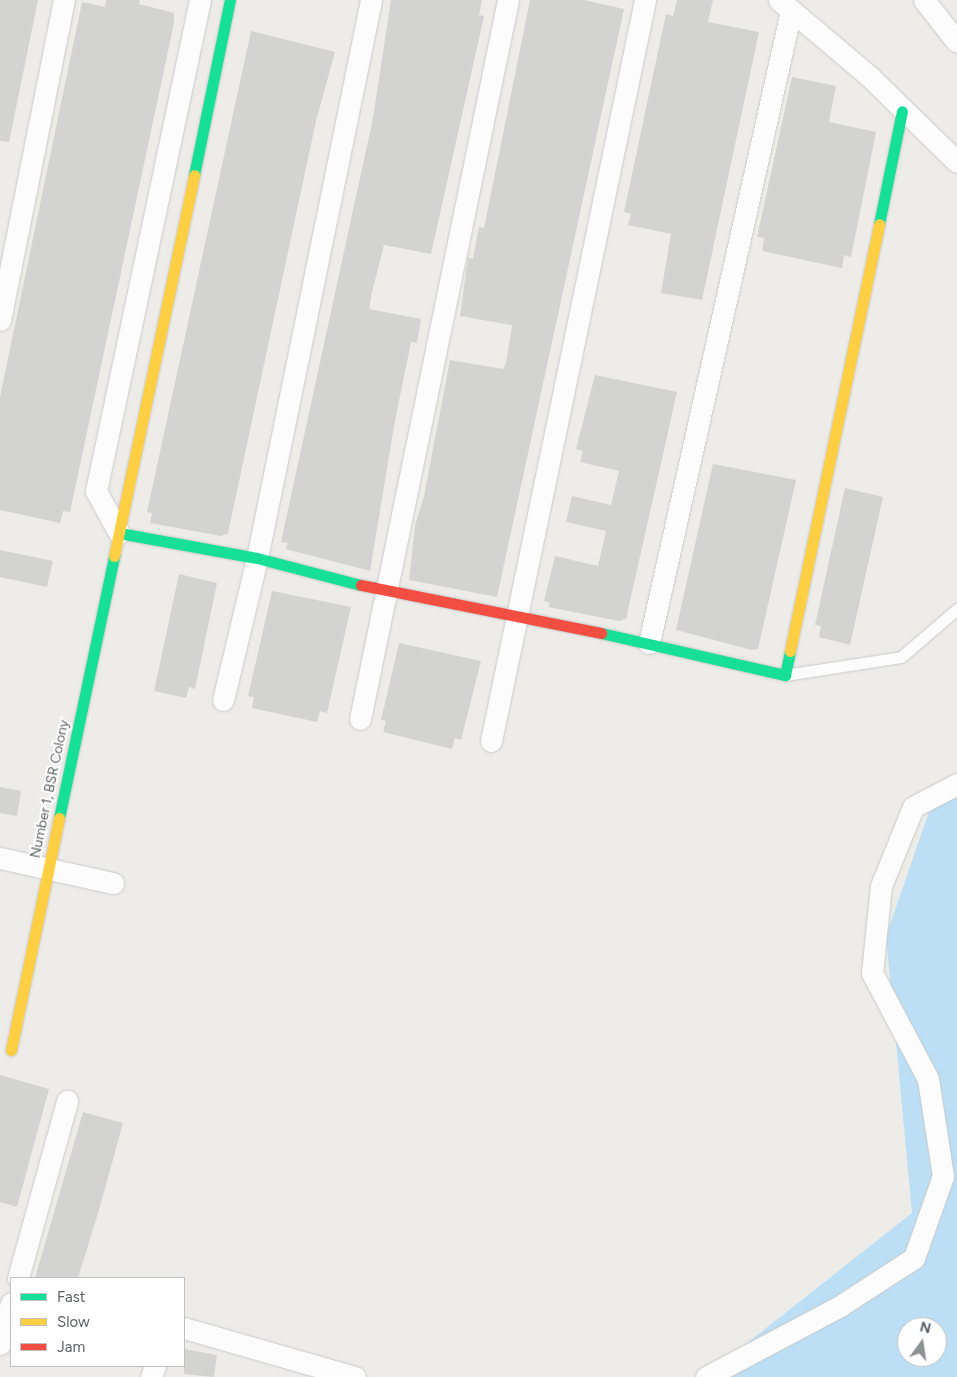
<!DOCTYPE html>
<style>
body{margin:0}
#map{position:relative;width:957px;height:1377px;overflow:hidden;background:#edece8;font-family:Figtree,sans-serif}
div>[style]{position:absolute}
.water>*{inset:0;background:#bddff5}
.building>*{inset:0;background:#d3d3d1}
.roads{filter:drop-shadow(0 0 1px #c9caca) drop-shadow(0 0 1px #c9caca)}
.lane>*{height:11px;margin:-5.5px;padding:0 5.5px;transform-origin:5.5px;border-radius:5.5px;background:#fcfcfc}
.street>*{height:21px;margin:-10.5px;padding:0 10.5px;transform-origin:10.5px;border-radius:10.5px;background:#fcfcfc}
.fast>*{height:11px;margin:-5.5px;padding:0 5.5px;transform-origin:5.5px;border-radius:5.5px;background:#16e098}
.slow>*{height:11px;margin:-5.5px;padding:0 5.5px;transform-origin:5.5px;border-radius:5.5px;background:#ffcf43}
.jam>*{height:11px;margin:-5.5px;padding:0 5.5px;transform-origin:5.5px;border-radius:5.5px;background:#f24e42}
span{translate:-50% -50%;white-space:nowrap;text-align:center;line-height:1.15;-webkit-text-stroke:4px #fff;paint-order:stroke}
.street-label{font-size:14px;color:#5d6165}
.legend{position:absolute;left:10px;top:1277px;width:175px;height:90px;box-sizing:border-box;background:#fff;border:1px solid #bec0c1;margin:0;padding:6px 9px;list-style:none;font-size:15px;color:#5d6165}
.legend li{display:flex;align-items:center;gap:10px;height:25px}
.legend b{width:25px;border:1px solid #bec0c1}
.north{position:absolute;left:897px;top:1317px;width:50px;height:50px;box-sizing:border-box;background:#fff;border:1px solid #bec0c1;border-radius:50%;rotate:14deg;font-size:14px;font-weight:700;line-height:20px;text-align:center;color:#5d6165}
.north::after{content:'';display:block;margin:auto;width:18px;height:22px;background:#8f9293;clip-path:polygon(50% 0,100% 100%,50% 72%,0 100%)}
</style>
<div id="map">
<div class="water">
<div style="clip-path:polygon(evenodd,957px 797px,957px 1377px,704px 1377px,912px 1213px,886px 936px,931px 806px,957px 797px,907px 1327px,937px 1327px,937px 1357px,907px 1357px,907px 1327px)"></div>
</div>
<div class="building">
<div style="clip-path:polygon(0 0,38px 0,9px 142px,0 141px)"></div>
<div style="clip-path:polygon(106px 0,140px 0,139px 4px,174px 13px,174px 23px,70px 512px,63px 511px,60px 523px,0 510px,0 397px,82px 2px,105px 7px)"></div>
<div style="clip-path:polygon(391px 0,482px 0,479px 15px,484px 16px,431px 254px,384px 245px,372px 292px,369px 309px,421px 319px,417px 343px,411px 342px,394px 426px,370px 571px,286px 549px,288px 543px,281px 542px,373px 118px)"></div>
<div style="clip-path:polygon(530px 0,584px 0,624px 9px,497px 597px,409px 580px,415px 525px,424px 496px,450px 360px,503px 369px,506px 363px,512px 325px,460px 316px,468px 258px,473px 259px,479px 227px,484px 228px)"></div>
<div style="clip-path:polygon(677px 0,713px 0,708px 22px,759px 32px,702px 300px,661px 293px,671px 234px,628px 225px,631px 214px,624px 212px,666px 14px,673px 16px)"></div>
<div style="clip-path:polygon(251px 31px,335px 52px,316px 121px,228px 533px,221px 536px,150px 523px,152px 513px,147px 512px)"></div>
<div style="clip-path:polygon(792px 77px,836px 86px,829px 122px,876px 132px,851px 257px,844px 255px,842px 268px,762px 251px,764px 238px,757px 237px)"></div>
<div style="clip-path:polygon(595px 375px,677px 392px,626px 619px,619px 621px,548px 607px,550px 603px,544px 601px,555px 556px,598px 566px,606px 531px,566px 522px,572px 496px,611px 505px,619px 471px,580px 462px,583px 451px,576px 449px)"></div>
<div style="clip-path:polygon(713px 464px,796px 480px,758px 649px,752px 650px,676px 630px)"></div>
<div style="clip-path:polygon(845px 488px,883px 497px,850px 645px,819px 637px,821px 626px,815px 625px)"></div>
<div style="clip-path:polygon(0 550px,53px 561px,47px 587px,0 577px)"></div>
<div style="clip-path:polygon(179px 574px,217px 583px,195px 689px,189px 687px,186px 698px,154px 691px)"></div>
<div style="clip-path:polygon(272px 591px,351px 607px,327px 713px,320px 711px,317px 722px,252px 708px,254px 697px,248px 696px)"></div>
<div style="clip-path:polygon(399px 643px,481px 661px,461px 740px,455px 738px,452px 749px,383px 732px,386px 721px,381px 720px)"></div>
<div style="clip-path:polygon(0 787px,21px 791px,17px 816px,0 813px)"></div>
<div style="clip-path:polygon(0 1075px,49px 1089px,17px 1207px,0 1202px)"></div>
<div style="clip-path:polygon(83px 1112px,123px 1123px,99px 1210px,78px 1278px,35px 1278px)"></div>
<div style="clip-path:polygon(184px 1349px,217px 1355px,214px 1377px,184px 1374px)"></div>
</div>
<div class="roads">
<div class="lane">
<div style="left:785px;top:675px;width:117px;rotate:-8.8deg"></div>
<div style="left:901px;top:657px;width:74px;rotate:-40.6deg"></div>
</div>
<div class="street">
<div style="left:779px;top:0;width:119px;rotate:40.2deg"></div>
<div style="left:870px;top:77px;width:122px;rotate:44.3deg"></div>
<div style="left:924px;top:0;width:53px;rotate:51.8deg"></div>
<div style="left:0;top:320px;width:326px;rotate:-78.7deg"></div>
<div style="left:119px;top:533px;width:48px;rotate:-118.7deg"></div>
<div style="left:96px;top:491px;width:502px;rotate:-78.04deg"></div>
<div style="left:649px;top:643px;width:648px;rotate:-77.34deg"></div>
<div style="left:223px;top:700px;width:146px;rotate:-76.5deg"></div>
<div style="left:257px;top:558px;width:570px;rotate:-78.45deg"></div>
<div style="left:360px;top:719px;width:734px;rotate:-78.37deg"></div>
<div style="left:491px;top:741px;width:757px;rotate:-78.26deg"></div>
<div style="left:0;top:858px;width:116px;rotate:12.5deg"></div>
<div style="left:18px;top:1278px;width:184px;rotate:-74.5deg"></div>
<div style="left:184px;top:1328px;width:178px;rotate:16deg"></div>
<div style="left:0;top:1344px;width:42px;rotate:-75deg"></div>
<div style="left:151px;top:1377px;width:12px;rotate:-70deg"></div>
<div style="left:706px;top:1377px;width:152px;rotate:-27.9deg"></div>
<div style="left:840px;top:1306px;width:88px;rotate:-33deg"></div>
<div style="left:914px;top:1258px;width:87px;rotate:-70.5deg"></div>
<div style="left:943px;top:1176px;width:98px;rotate:-98.8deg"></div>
<div style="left:928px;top:1079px;width:120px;rotate:-117.8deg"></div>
<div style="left:872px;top:973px;width:87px;rotate:-84.1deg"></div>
<div style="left:881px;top:886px;width:85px;rotate:-67.9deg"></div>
<div style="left:913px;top:807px;width:50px;rotate:-27.6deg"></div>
</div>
<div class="fast">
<div style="left:194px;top:175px;width:179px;rotate:-78.4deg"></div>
<div style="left:879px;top:224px;width:115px;rotate:-78.5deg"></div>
<div style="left:119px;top:533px;width:140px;rotate:10.3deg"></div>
<div style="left:257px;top:558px;width:107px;rotate:14.6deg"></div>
<div style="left:601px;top:633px;width:189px;rotate:12.9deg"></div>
<div style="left:785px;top:675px;width:25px;rotate:-78deg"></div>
<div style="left:59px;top:818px;width:268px;rotate:-78.1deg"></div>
</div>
<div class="slow">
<div style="left:114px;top:556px;width:389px;rotate:-78.1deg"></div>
<div style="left:790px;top:651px;width:436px;rotate:-78.2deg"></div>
<div style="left:11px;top:1050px;width:237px;rotate:-78.3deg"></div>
</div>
<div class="jam">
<div style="left:361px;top:585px;width:245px;rotate:11.3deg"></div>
</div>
</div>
<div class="street-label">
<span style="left:50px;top:789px;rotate:-78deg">Number 1, BSR Colony</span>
</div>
<ul class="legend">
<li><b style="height:6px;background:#16e098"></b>Fast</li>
<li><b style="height:6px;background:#ffcf43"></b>Slow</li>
<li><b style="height:6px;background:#f24e42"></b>Jam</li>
</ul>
<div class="north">N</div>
</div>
